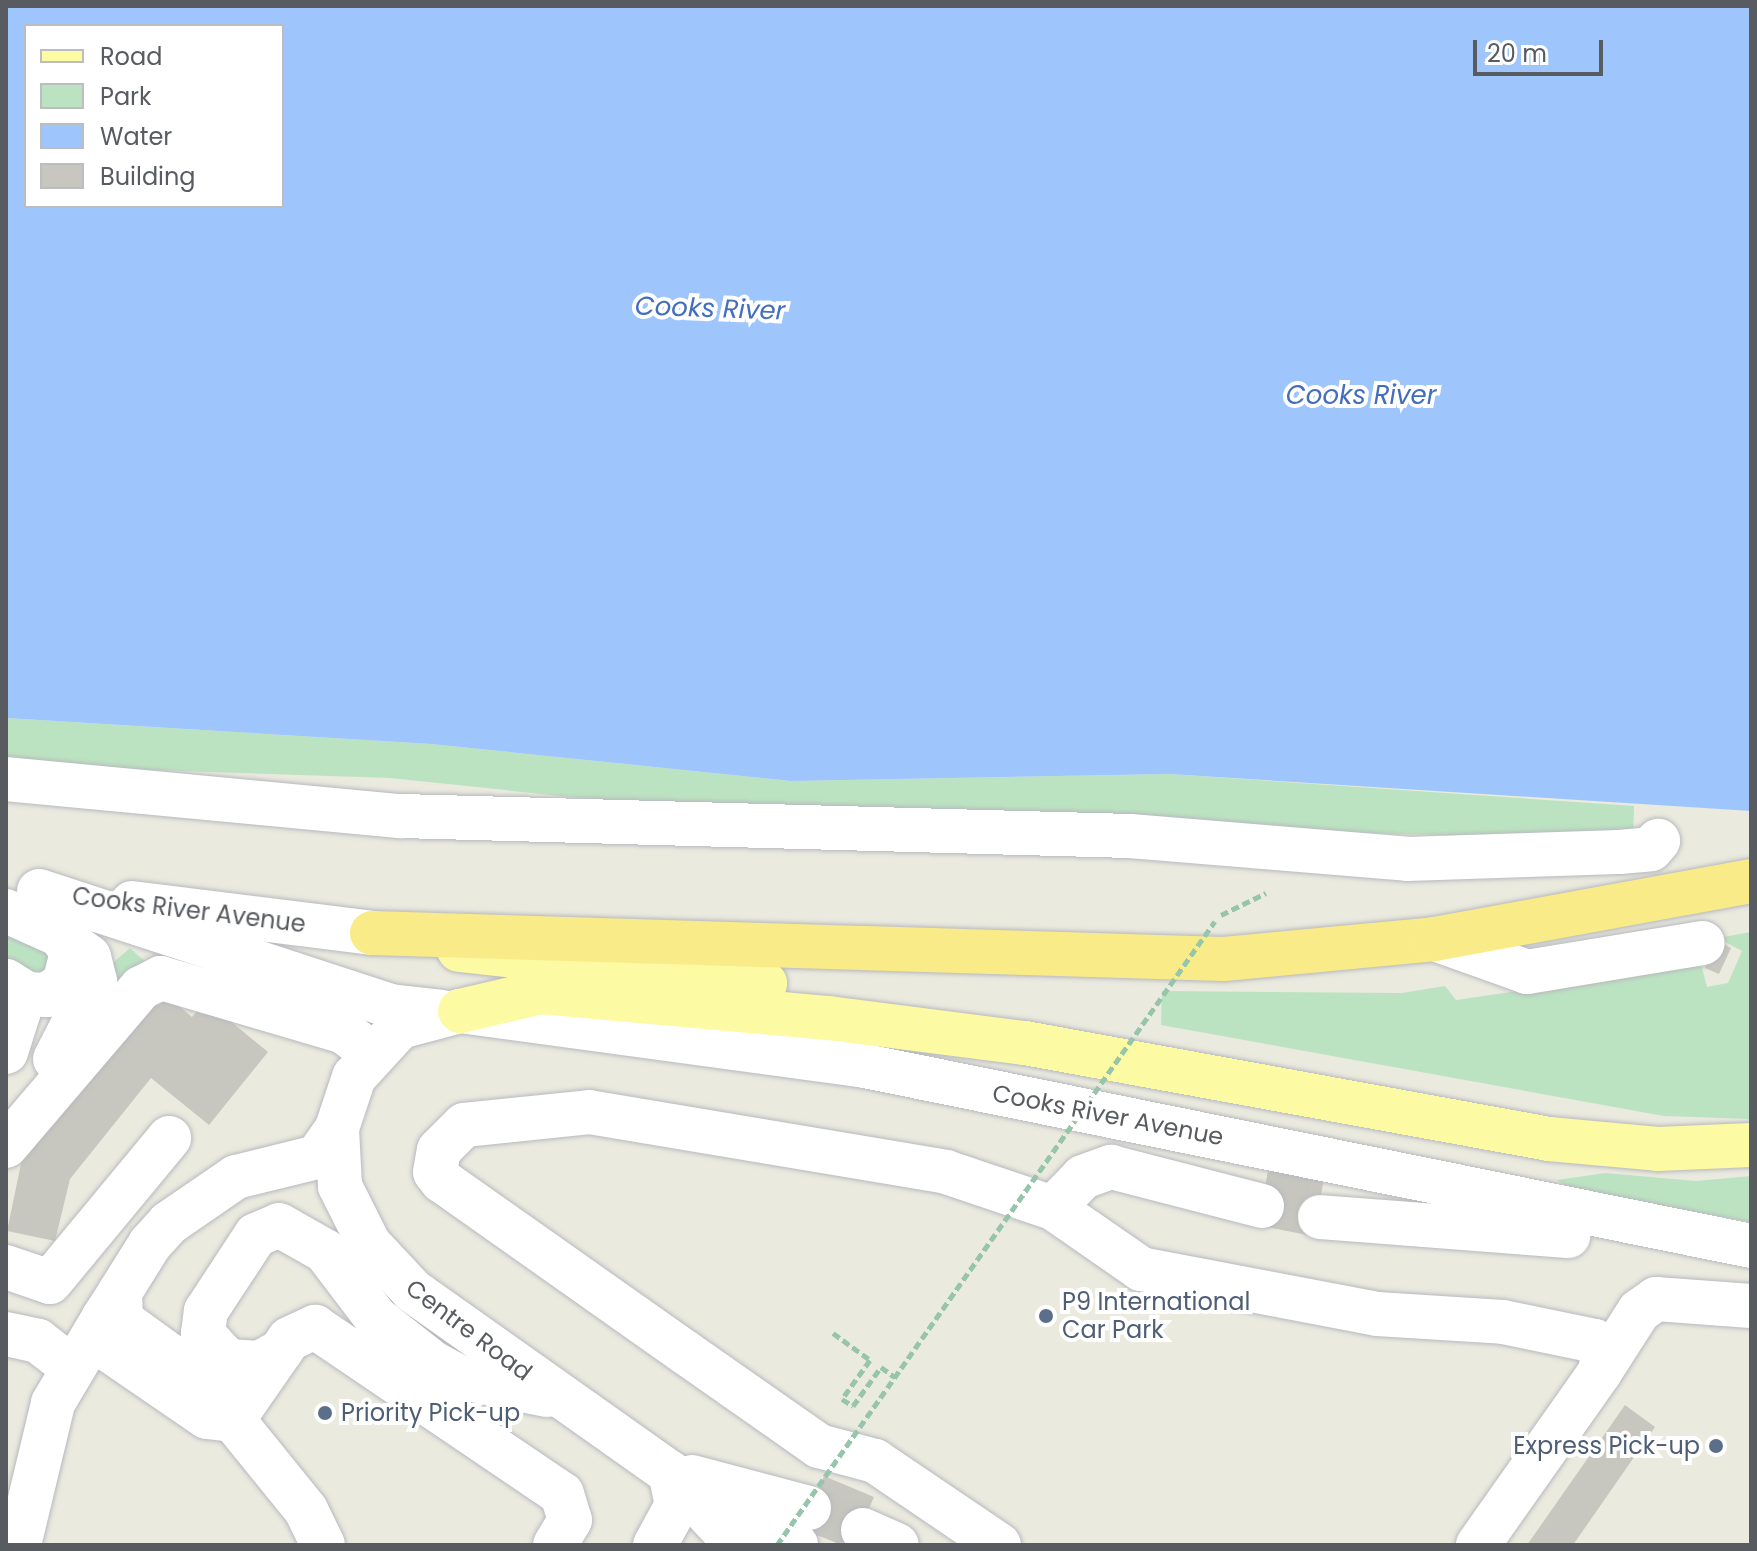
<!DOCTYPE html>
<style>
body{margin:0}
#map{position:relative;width:1757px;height:1551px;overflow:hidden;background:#ebeadf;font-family:Poppins,sans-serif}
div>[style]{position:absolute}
.green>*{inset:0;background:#bce3c1}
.water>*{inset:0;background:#9ec6fc}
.building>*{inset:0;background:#c8c7bf}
.minor-tunnel>*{height:44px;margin-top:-22px;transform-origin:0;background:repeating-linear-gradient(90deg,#c6c6bf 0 44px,transparent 0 66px)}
.path>*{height:5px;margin-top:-2.5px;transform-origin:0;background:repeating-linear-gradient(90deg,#96c5ab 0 8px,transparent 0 12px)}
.roads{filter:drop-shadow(0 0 2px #b7b9be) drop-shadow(0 0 2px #b7b9be)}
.minor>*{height:44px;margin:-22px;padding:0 22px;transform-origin:22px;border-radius:22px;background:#fff}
.major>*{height:44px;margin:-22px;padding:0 22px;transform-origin:22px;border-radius:22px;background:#fcfaa3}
.highway>*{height:44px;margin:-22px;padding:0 22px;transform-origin:22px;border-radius:22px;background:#f9ec88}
.path-bridge>*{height:5px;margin-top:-2.5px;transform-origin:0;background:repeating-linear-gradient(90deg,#96c5ab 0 8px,transparent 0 12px)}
.dots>*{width:22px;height:22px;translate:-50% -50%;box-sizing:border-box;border:4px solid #fff;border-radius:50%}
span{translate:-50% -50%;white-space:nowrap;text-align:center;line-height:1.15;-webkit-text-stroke:8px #fff;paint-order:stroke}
.street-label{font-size:24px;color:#585b60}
.service-label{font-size:24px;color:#4e5e75}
.left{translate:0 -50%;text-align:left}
.right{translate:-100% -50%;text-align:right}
.water-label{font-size:26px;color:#436dbe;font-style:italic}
.frame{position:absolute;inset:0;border:8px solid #585b60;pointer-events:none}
.legend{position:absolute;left:24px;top:24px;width:260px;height:184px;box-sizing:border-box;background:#fff;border:2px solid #bcbdbf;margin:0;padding:10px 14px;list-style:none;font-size:24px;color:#585b60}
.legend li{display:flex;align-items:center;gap:16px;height:40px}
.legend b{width:40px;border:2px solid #bcbdbf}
.scale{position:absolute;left:1473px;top:40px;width:130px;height:36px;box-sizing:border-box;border:4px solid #585b60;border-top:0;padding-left:10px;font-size:24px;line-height:28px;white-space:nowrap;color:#585b60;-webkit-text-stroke:6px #fff;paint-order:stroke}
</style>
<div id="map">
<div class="green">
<div style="clip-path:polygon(6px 718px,431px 744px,791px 781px,1169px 774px,1634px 806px,1633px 840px,761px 817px,390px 778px,6px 765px)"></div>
<div style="clip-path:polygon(6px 925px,54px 954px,48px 982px,6px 963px)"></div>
<div style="clip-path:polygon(1751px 932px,1751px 1119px,1664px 1116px,1161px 1025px,1162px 991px,1402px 993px,1445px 986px,1456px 1000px,1701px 964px,1707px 987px,1728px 983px,1742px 951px,1718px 938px)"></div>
<div style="clip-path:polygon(130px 948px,151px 967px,97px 1011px,108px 967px)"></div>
<div style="clip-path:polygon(1605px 1173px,1696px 1181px,1751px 1176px,1751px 1222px,1571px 1189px,1557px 1180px)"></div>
</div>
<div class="water">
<div style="clip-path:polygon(evenodd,6px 6px,1751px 6px,1751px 811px,1169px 774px,791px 781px,431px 744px,6px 718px,6px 6px,26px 26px,282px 26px,282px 206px,26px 206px,26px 26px)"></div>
</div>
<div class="building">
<div style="clip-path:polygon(1717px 941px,1731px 948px,1719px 974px,1705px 968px)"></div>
<div style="clip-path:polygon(158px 989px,192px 1017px,206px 1001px,268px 1052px,209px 1125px,151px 1078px,70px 1179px,55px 1241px,7px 1231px,23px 1154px)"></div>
<div style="clip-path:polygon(1272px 1168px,1324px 1179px,1313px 1236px,1261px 1226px)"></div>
<div style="clip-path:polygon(1625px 1405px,1655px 1427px,1573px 1545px,1527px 1545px)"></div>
<div style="clip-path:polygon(824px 1476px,874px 1497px,853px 1545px,800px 1531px)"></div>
</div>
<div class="minor-tunnel">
<div style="left:1265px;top:1186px;width:59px;rotate:10.7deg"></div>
<div style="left:809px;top:1508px;width:58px;rotate:22.2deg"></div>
</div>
<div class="path">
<div style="left:1221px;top:915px;width:50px;rotate:-26.1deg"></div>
<div style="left:833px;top:1333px;width:46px;rotate:36.1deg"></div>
<div style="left:870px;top:1360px;width:48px;rotate:125.7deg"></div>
<div style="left:842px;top:1399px;width:13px;rotate:32deg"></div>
<div style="left:853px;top:1406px;width:48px;rotate:-54.3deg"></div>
<div style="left:881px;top:1367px;width:17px;rotate:36deg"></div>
</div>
<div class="roads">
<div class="minor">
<div style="left:6px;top:779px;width:397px;rotate:5.4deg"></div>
<div style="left:401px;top:816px;width:729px;rotate:1.57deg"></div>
<div style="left:1130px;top:836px;width:278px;rotate:4.7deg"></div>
<div style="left:1407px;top:859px;width:212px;rotate:-1.9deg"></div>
<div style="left:1619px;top:852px;width:32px;rotate:-5deg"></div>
<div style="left:1651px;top:849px;width:11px;rotate:-49deg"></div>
<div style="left:39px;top:891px;width:369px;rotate:18.1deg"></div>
<div style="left:390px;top:1006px;width:52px;rotate:6.6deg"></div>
<div style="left:132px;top:903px;width:242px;rotate:7.1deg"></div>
<div style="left:6px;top:911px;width:59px;rotate:24deg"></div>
<div style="left:60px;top:935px;width:21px;rotate:55deg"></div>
<div style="left:72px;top:952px;width:32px;rotate:104deg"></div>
<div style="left:64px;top:983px;width:21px;rotate:145deg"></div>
<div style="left:47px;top:995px;width:20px;rotate:-177deg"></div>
<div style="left:27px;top:994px;width:25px;rotate:-148deg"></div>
<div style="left:1435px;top:939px;width:98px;rotate:19.7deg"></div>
<div style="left:1527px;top:972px;width:178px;rotate:-9.4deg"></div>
<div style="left:6px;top:1052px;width:43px;rotate:-72.4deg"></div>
<div style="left:19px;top:1011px;width:30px;rotate:-111deg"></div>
<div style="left:55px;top:1059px;width:88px;rotate:-62.9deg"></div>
<div style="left:95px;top:981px;width:25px;rotate:-104deg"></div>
<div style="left:89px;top:957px;width:36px;rotate:-143deg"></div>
<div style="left:6px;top:1146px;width:208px;rotate:-49.5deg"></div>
<div style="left:141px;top:988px;width:22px;rotate:-27deg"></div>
<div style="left:161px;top:978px;width:191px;rotate:16.4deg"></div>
<div style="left:344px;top:1032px;width:34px;rotate:37deg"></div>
<div style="left:1053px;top:1208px;width:43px;rotate:-45.9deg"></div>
<div style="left:1083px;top:1177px;width:30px;rotate:-20deg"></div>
<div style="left:1111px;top:1167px;width:156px;rotate:14.5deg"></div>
<div style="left:1320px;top:1217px;width:249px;rotate:4.4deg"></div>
<div style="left:6px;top:1267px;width:46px;rotate:18.8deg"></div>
<div style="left:50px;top:1282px;width:187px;rotate:-50.4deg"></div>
<div style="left:120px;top:1292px;width:28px;rotate:88deg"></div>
<div style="left:121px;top:1320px;width:126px;rotate:36deg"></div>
<div style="left:223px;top:1394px;width:28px;rotate:69deg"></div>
<div style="left:233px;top:1420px;width:26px;rotate:-173deg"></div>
<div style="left:207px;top:1417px;width:119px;rotate:-145.6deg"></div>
<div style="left:109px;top:1350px;width:27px;rotate:-107deg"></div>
<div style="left:101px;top:1324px;width:8px;rotate:-67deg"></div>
<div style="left:104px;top:1317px;width:30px;rotate:-57deg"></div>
<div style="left:120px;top:1292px;width:57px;rotate:-58deg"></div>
<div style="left:150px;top:1244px;width:28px;rotate:-48deg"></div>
<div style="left:169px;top:1223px;width:81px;rotate:-34.5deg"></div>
<div style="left:236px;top:1177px;width:83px;rotate:-13.9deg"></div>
<div style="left:317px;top:1157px;width:35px;rotate:-55deg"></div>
<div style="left:6px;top:1334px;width:33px;rotate:12deg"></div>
<div style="left:38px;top:1341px;width:44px;rotate:37.6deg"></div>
<div style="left:281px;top:1351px;width:25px;rotate:151deg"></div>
<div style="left:259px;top:1363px;width:31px;rotate:-176deg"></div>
<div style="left:228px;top:1361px;width:37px;rotate:-133deg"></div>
<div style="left:203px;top:1334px;width:23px;rotate:-83deg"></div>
<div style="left:206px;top:1311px;width:91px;rotate:-56.7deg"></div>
<div style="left:256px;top:1235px;width:25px;rotate:-23deg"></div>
<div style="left:279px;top:1225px;width:53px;rotate:29.5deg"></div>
<div style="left:325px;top:1251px;width:84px;rotate:52.7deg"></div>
<div style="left:376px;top:1318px;width:73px;rotate:38.3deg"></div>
<div style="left:433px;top:1363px;width:30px;rotate:28deg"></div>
<div style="left:459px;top:1377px;width:90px;rotate:11.6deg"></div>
<div style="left:1600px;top:1372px;width:72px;rotate:-57.4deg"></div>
<div style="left:1639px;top:1311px;width:21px;rotate:-35deg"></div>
<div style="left:1656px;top:1299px;width:95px;rotate:4.2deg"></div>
<div style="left:692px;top:1477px;width:121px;rotate:14.8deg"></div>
<div style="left:712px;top:1501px;width:95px;rotate:27.6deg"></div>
<div style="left:863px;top:1530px;width:37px;rotate:24deg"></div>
<div style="left:19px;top:1545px;width:146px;rotate:-76.5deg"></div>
<div style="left:53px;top:1403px;width:100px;rotate:-59.3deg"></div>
<div style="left:323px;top:1545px;width:39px;rotate:-116deg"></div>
<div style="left:306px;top:1510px;width:116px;rotate:-129deg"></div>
<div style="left:233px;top:1420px;width:98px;rotate:-55.3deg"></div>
<div style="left:289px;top:1339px;width:29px;rotate:-25deg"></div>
<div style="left:315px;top:1327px;width:298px;rotate:34.1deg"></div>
<div style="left:562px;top:1494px;width:27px;rotate:73deg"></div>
<div style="left:570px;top:1520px;width:29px;rotate:121deg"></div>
<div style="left:655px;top:1545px;width:46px;rotate:-61.2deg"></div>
<div style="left:677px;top:1505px;width:33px;rotate:-102deg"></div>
<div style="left:737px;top:1545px;width:98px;rotate:-132.9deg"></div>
<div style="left:670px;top:1473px;width:315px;rotate:-144.7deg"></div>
<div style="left:413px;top:1291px;width:64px;rotate:-133.1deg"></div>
<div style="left:369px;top:1244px;width:65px;rotate:-116.6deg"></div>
<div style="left:340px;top:1186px;width:58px;rotate:-93deg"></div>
<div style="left:337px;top:1128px;width:54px;rotate:-71.6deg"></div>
<div style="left:354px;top:1077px;width:68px;rotate:-47.4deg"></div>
<div style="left:400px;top:1027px;width:62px;rotate:-14.9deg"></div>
<div style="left:460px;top:1011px;width:404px;rotate:7.7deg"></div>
<div style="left:860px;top:1065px;width:909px;rotate:11.48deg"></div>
<div style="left:999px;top:1545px;width:150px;rotate:-145.9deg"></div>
<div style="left:875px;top:1461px;width:58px;rotate:-165deg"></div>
<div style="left:819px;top:1446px;width:162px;rotate:-145deg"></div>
<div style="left:686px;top:1353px;width:299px;rotate:-144.8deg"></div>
<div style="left:442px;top:1181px;width:11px;rotate:-128deg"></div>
<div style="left:435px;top:1172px;width:22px;rotate:-80deg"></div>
<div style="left:439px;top:1150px;width:35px;rotate:-45deg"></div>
<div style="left:464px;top:1125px;width:126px;rotate:-5.9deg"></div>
<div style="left:589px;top:1112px;width:362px;rotate:9.5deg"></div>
<div style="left:946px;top:1172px;width:113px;rotate:18.6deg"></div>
<div style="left:1053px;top:1208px;width:107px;rotate:34.7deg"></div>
<div style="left:1141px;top:1269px;width:240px;rotate:10.8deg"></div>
<div style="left:1377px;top:1314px;width:126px;rotate:3.6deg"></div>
<div style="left:1503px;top:1322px;width:94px;rotate:11.7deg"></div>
<div style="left:1595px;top:1341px;width:14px;rotate:56deg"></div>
<div style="left:1603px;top:1353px;width:19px;rotate:99deg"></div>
<div style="left:1600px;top:1372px;width:212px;rotate:125.2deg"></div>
</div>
<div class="major">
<div style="left:459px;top:950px;width:308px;rotate:6.2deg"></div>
<div style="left:460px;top:1011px;width:83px;rotate:-13.2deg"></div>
<div style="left:541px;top:992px;width:289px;rotate:5.2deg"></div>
<div style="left:829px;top:1018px;width:198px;rotate:7.3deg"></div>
<div style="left:1025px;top:1043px;width:533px;rotate:10.38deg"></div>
<div style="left:1549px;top:1139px;width:109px;rotate:5.2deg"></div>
<div style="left:1658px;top:1149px;width:93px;rotate:-2.5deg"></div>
</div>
<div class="highway">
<div style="left:372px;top:933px;width:852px;rotate:1.75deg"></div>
<div style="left:1224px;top:959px;width:212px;rotate:-5.4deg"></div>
<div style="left:1435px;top:939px;width:321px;rotate:-10.4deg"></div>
</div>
</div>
<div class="path-bridge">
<div style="left:777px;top:1545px;width:762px;rotate:-54.93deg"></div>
</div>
<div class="dots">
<div style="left:1046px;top:1316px;background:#5c6f8a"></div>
<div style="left:325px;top:1413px;background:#5c6f8a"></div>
<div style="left:1716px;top:1446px;background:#5c6f8a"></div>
</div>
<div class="street-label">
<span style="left:189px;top:910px;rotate:7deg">Cooks River Avenue</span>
<span style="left:1108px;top:1115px;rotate:11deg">Cooks River Avenue</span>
<span style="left:469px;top:1330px;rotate:37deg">Centre Road</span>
</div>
<div class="service-label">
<span class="left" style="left:1062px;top:1316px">P9 International<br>Car Park</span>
<span class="left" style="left:341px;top:1413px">Priority Pick-up</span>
<span class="right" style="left:1700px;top:1446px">Express Pick-up</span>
</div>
<div class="water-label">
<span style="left:710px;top:309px;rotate:2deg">Cooks River</span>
<span style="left:1361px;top:396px">Cooks River</span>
</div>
<div class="frame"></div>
<ul class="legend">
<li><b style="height:10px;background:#fcfaa3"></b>Road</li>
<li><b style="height:22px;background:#bce3c1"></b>Park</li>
<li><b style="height:22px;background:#9ec6fc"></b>Water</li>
<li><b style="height:22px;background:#c8c7bf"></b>Building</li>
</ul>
<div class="scale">20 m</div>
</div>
